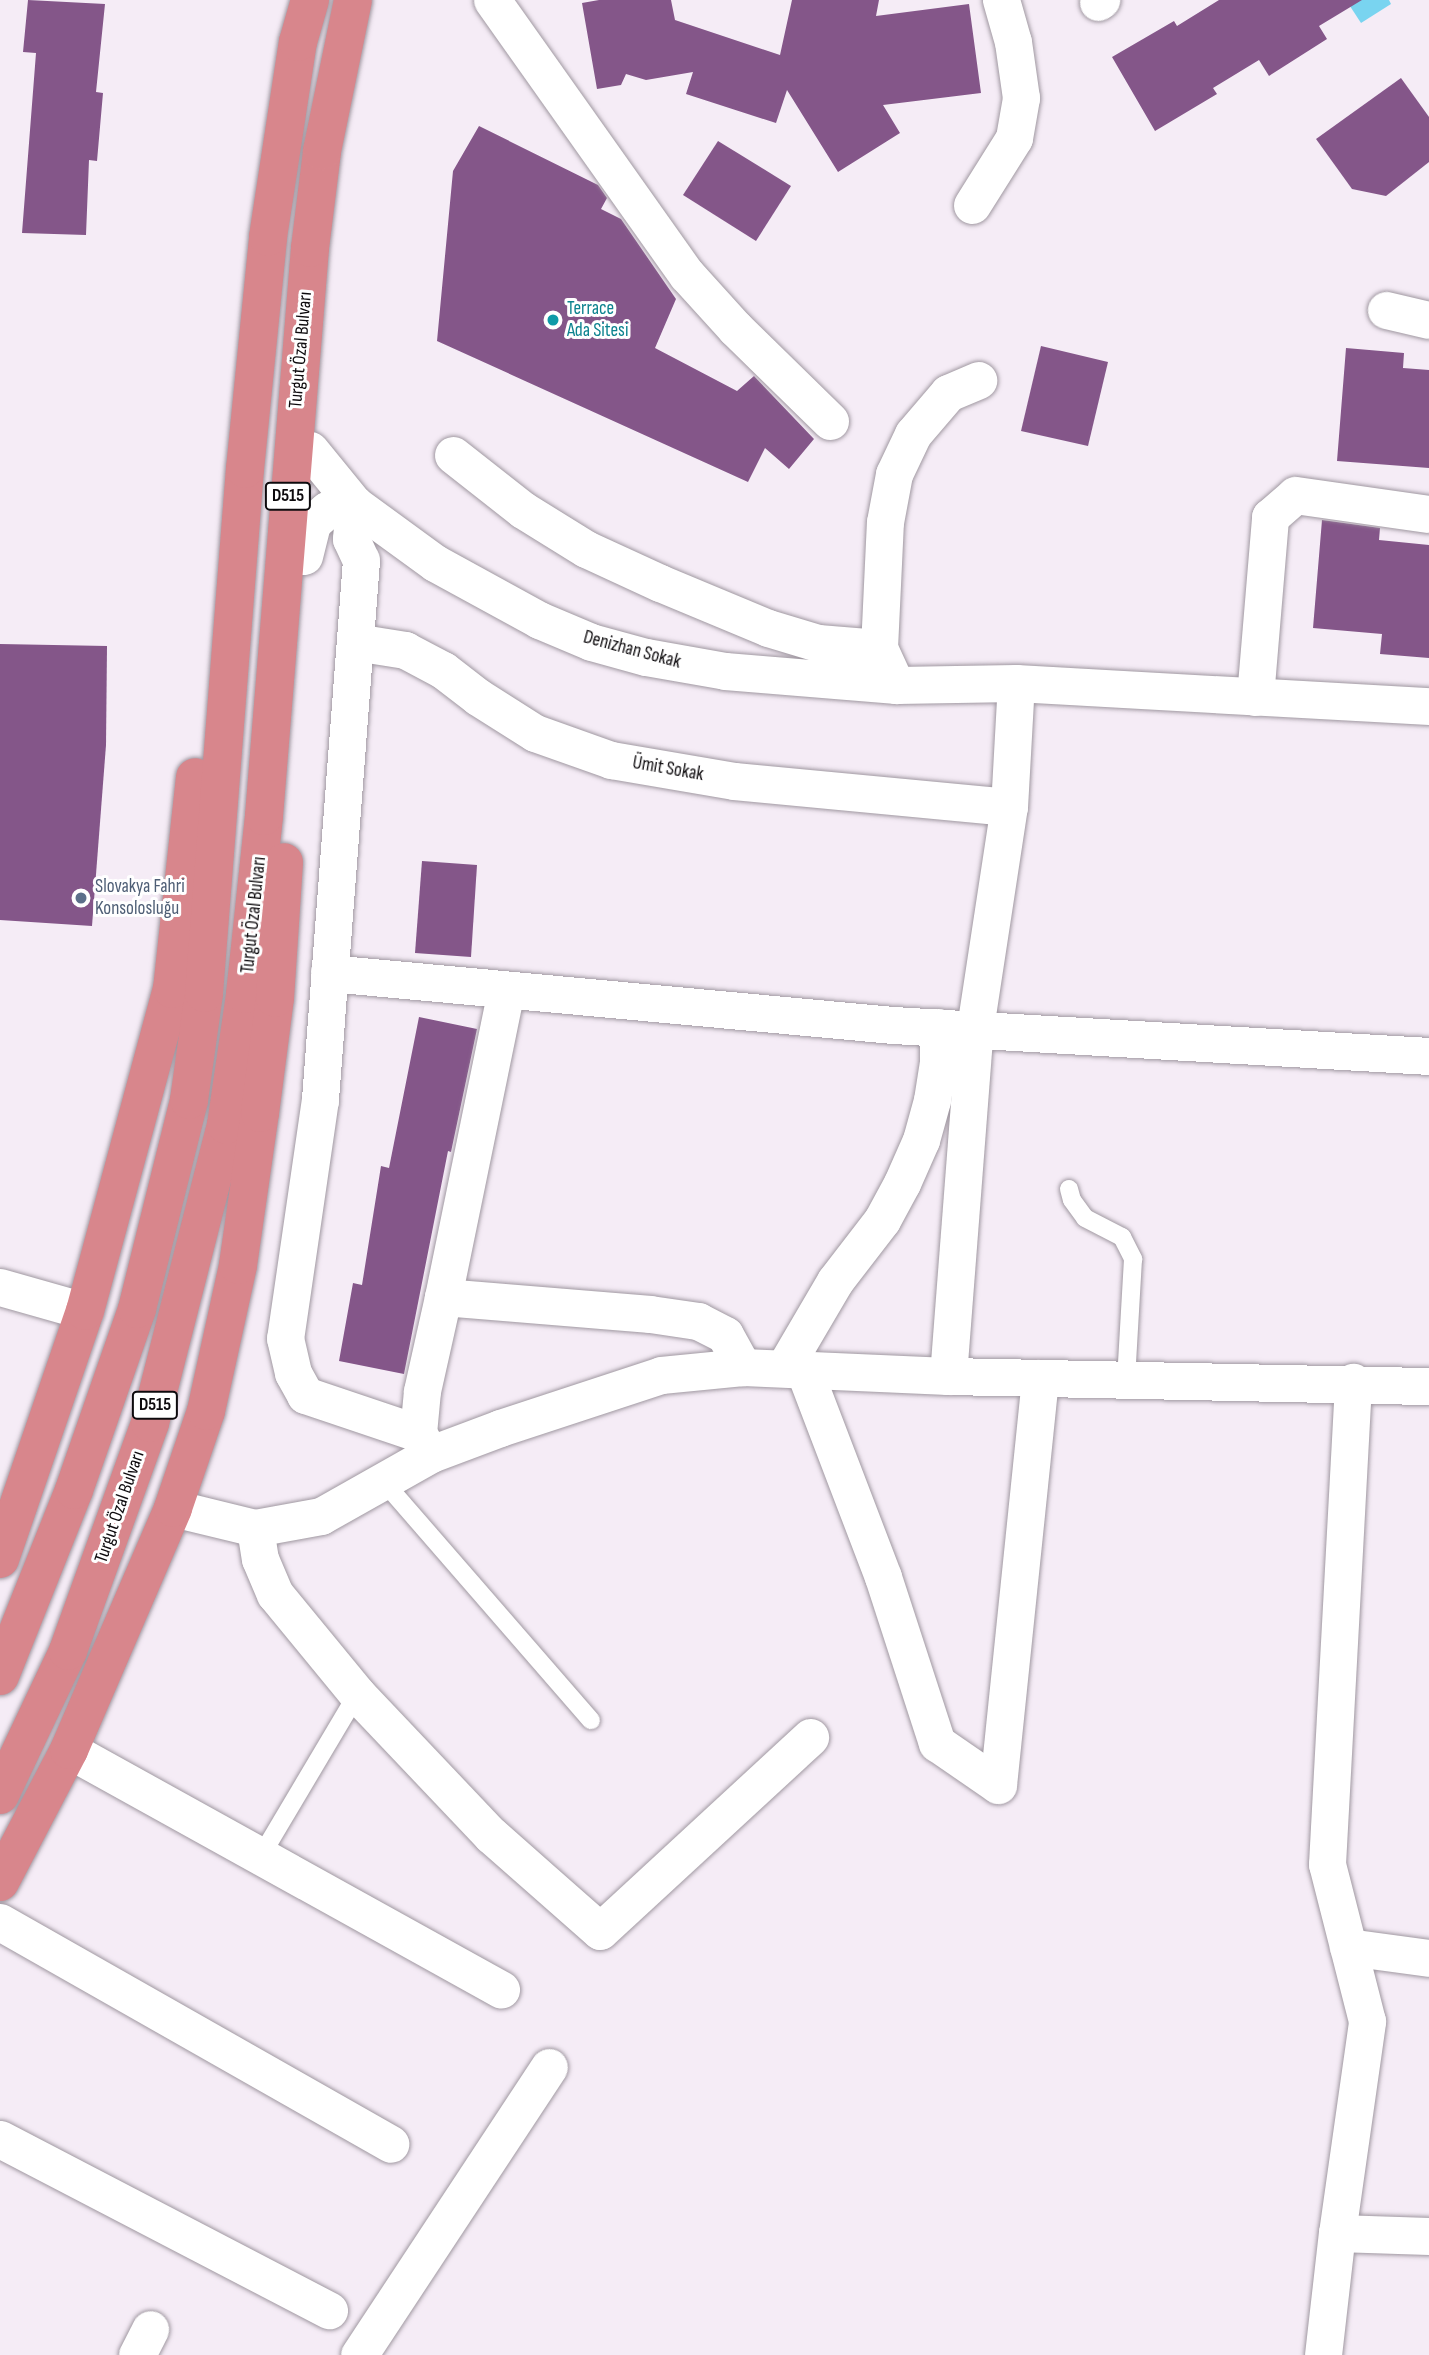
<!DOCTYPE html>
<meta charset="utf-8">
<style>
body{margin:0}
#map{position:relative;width:1429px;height:2355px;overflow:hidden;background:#f5ecf6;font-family:"Sofia Sans Condensed",sans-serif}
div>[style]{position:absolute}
.water>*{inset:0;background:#79d4f0}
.building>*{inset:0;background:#845689}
.roads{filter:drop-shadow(0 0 2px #a098a1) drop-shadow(0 0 2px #a098a1)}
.service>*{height:18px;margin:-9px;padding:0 9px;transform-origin:9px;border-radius:9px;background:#fff}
.minor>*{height:37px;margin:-18.5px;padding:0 18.5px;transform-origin:18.5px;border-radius:18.5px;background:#fff}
.trunk>*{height:38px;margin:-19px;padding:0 19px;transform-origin:19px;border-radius:19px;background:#d8868c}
.dots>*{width:19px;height:19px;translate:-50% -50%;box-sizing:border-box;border:4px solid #fff;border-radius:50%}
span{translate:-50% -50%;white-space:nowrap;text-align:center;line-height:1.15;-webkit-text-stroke:6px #fff;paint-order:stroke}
.shield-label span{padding:2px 5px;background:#fff;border:2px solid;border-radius:5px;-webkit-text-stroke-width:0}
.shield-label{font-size:18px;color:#0d0a0d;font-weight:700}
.culture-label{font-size:19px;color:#0d838f}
.left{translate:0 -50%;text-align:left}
.street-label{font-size:19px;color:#0d0a0d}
.service-label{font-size:19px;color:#4e5e75}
</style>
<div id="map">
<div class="water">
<div style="clip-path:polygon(1346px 0,1389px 0,1391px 4px,1361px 23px)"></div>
</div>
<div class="building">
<div style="clip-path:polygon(28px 0,105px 4px,96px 92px,103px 93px,97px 161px,89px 160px,86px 235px,22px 233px,36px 53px,23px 52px)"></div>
<div style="clip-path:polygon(599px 0,671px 0,675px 20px,780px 55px,792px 0,879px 0,876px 16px,969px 4px,981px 93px,883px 105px,900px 133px,838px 172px,787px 90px,776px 123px,686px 94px,693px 72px,646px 80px,626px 74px,621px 85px,597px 89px,582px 3px)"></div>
<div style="clip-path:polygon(1219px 0,1362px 0,1319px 26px,1327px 39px,1269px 76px,1259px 60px,1213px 88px,1217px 94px,1155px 131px,1112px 57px,1174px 21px,1177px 26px)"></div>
<div style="clip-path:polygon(1401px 78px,1429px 117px,1429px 162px,1386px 196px,1352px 189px,1316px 139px)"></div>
<div style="clip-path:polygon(479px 126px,598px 185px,607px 198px,601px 209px,621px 219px,676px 299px,655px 348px,737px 391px,754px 376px,814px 439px,789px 469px,765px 448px,748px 482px,437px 341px,453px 171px)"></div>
<div style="clip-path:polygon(718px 141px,791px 186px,756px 241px,683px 195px)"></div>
<div style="clip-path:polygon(1041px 346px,1108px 362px,1088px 446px,1021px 431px)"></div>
<div style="clip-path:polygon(1346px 348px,1404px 353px,1403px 368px,1429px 370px,1429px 468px,1337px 461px)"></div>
<div style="clip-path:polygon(1322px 520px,1380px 528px,1379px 540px,1429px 545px,1429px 658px,1380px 654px,1382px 634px,1313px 628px)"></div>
<div style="clip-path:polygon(0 644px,107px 646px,106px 745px,92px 926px,0 920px)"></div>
<div style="clip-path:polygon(422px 861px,477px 865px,471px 957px,415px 953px)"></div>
<div style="clip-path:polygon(419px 1017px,477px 1029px,451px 1152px,448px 1151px,404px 1374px,339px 1361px,353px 1283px,362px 1285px,381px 1166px,389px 1168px)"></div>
</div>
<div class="roads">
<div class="service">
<div style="left:1069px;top:1189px;width:11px;rotate:75deg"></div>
<div style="left:1072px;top:1200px;width:22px;rotate:54deg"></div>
<div style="left:1085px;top:1218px;width:42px;rotate:27.2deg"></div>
<div style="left:1122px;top:1237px;width:25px;rotate:63deg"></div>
<div style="left:1133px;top:1259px;width:120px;rotate:93.3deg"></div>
<div style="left:383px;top:1481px;width:317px;rotate:49deg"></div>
<div style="left:261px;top:1856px;width:188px;rotate:-59.3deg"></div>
</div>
<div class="minor">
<div style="left:492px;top:0;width:337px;rotate:54.7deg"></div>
<div style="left:687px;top:275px;width:72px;rotate:47.8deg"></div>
<div style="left:735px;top:328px;width:133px;rotate:44.4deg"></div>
<div style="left:1098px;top:2px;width:4px;rotate:-34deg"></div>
<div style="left:972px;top:205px;width:79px;rotate:-57.9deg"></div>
<div style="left:1014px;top:138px;width:41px;rotate:-80.1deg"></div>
<div style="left:1021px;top:98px;width:57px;rotate:-98.1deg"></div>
<div style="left:1013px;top:42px;width:44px;rotate:-105.9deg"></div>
<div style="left:1386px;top:310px;width:44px;rotate:13.1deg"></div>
<div style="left:310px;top:450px;width:70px;rotate:50.8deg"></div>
<div style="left:354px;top:504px;width:100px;rotate:36.1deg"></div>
<div style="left:435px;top:563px;width:119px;rotate:28.7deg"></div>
<div style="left:539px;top:620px;width:56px;rotate:22.9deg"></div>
<div style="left:591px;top:642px;width:57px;rotate:15.3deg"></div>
<div style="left:646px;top:657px;width:80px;rotate:10deg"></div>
<div style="left:725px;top:671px;width:172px;rotate:4.7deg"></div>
<div style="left:896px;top:685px;width:120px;rotate:-1deg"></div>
<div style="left:1016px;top:683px;width:414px;rotate:3.2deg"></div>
<div style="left:453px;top:455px;width:89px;rotate:38.2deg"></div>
<div style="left:523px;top:510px;width:74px;rotate:31.8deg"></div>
<div style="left:586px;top:549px;width:81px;rotate:24.7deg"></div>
<div style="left:660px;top:583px;width:117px;rotate:22.6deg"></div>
<div style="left:768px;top:628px;width:52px;rotate:16.7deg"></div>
<div style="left:818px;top:643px;width:61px;rotate:4.7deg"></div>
<div style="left:879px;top:648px;width:41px;rotate:65.3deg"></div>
<div style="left:354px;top:504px;width:35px;rotate:95deg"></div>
<div style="left:351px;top:539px;width:23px;rotate:65deg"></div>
<div style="left:361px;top:560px;width:541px;rotate:94.35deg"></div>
<div style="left:320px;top:1099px;width:242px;rotate:98.3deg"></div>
<div style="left:285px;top:1338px;width:36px;rotate:77deg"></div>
<div style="left:293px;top:1373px;width:25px;rotate:61deg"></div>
<div style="left:305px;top:1395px;width:119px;rotate:18.6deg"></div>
<div style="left:304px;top:556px;width:34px;rotate:-76deg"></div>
<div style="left:312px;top:523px;width:20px;rotate:-41deg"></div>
<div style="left:327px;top:510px;width:28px;rotate:-13deg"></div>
<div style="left:355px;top:642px;width:51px;rotate:9.1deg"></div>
<div style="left:405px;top:650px;width:43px;rotate:27.8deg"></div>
<div style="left:443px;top:670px;width:44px;rotate:37.6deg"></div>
<div style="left:478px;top:697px;width:67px;rotate:32.3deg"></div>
<div style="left:535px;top:733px;width:81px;rotate:19.6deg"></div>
<div style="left:611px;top:760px;width:125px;rotate:9.7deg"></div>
<div style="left:734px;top:781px;width:276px;rotate:5.4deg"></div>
<div style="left:879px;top:648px;width:126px;rotate:-87.3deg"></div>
<div style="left:885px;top:522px;width:49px;rotate:-79.4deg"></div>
<div style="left:894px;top:474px;width:44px;rotate:-64.6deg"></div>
<div style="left:913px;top:434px;width:54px;rotate:-49.5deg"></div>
<div style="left:948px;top:393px;width:33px;rotate:-23deg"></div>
<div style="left:1255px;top:697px;width:181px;rotate:-85.2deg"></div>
<div style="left:1270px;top:517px;width:33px;rotate:-41deg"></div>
<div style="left:1295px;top:495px;width:135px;rotate:8.1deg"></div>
<div style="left:329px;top:973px;width:566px;rotate:5.27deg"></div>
<div style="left:893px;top:1025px;width:537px;rotate:3.31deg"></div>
<div style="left:0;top:1287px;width:88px;rotate:15.8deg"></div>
<div style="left:443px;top:1297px;width:302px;rotate:-78.4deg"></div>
<div style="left:784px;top:1368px;width:101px;rotate:-59.6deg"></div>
<div style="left:835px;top:1281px;width:77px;rotate:-52.4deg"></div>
<div style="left:882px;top:1220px;width:42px;rotate:-61.6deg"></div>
<div style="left:902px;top:1183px;width:47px;rotate:-66.2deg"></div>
<div style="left:921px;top:1140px;width:41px;rotate:-74.6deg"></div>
<div style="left:932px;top:1100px;width:38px;rotate:-81deg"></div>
<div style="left:938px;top:1062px;width:35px;rotate:-90deg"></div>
<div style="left:804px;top:1370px;width:222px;rotate:69.1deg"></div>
<div style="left:883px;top:1577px;width:175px;rotate:72deg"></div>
<div style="left:937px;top:1743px;width:74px;rotate:34.5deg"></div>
<div style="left:998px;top:1785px;width:409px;rotate:-84.1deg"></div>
<div style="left:948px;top:1376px;width:349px;rotate:-85.6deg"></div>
<div style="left:975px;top:1028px;width:224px;rotate:-81.3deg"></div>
<div style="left:1009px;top:807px;width:124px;rotate:-86.8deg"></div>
<div style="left:430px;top:1453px;width:23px;rotate:-121deg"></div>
<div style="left:418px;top:1433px;width:42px;rotate:-84.6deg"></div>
<div style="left:422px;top:1391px;width:96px;rotate:-77.4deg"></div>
<div style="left:443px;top:1297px;width:208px;rotate:4.7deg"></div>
<div style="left:650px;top:1314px;width:49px;rotate:8.3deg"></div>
<div style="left:698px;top:1321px;width:30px;rotate:27deg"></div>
<div style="left:725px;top:1335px;width:37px;rotate:61deg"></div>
<div style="left:173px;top:1508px;width:84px;rotate:13.7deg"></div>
<div style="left:255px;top:1528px;width:67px;rotate:-10.3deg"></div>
<div style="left:321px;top:1516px;width:126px;rotate:-29.4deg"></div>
<div style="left:431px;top:1454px;width:74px;rotate:-20.6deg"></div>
<div style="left:500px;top:1428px;width:169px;rotate:-18.2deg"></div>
<div style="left:661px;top:1375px;width:82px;rotate:-5.6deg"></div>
<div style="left:743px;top:1367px;width:205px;rotate:2.5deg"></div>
<div style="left:948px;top:1376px;width:481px;rotate:1.2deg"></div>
<div style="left:255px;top:1528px;width:31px;rotate:81deg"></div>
<div style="left:260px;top:1559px;width:38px;rotate:67deg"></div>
<div style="left:275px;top:1594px;width:129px;rotate:50.6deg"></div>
<div style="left:357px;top:1694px;width:195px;rotate:46.5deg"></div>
<div style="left:491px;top:1835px;width:145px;rotate:41.4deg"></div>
<div style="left:600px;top:1931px;width:286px;rotate:-42.7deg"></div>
<div style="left:69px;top:1750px;width:494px;rotate:29deg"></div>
<div style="left:0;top:1922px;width:449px;rotate:29.6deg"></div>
<div style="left:1348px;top:1947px;width:82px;rotate:7.7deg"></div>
<div style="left:0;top:2139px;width:371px;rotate:27.5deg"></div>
<div style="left:1337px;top:2233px;width:92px;rotate:1.9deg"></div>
<div style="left:137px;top:2355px;width:29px;rotate:-63deg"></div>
<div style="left:359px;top:2355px;width:345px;rotate:-56.6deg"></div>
<div style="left:1323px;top:2355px;width:123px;rotate:-83.5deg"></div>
<div style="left:1337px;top:2233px;width:214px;rotate:-81.9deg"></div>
<div style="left:1367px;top:2021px;width:162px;rotate:-104.3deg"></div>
<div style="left:1327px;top:1864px;width:483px;rotate:-86.9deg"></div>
</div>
<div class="trunk">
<div style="left:0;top:1559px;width:262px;rotate:-71.1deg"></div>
<div style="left:85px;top:1311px;width:334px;rotate:-74.9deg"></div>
<div style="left:172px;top:989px;width:213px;rotate:-83.8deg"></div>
<div style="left:0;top:1676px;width:200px;rotate:-68.3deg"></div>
<div style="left:74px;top:1490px;width:192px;rotate:-70.8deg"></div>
<div style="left:137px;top:1309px;width:215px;rotate:-76deg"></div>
<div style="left:189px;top:1100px;width:108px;rotate:-82deg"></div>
<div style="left:204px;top:993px;width:526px;rotate:-85.53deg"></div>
<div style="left:245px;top:469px;width:233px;rotate:-84.3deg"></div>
<div style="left:268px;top:237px;width:197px;rotate:-81.3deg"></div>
<div style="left:298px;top:42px;width:44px;rotate:-74.1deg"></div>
<div style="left:0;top:1795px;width:159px;rotate:-64.7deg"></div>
<div style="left:68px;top:1651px;width:242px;rotate:-70.2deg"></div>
<div style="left:150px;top:1423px;width:308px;rotate:-75.7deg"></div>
<div style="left:226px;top:1125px;width:132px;rotate:-81.7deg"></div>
<div style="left:245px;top:994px;width:179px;rotate:-83.9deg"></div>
<div style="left:264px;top:816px;width:570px;rotate:-85.37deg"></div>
<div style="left:310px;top:248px;width:98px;rotate:-82.9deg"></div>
<div style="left:322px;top:151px;width:154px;rotate:-78.4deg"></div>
<div style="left:0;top:1882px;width:149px;rotate:-62.4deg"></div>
<div style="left:69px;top:1750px;width:263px;rotate:-66.7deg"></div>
<div style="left:173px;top:1508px;width:102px;rotate:-71.2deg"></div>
<div style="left:206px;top:1411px;width:149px;rotate:-77.6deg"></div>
<div style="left:238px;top:1265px;width:154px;rotate:-81.8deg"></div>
<div style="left:260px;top:1113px;width:116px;rotate:-82.6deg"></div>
<div style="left:275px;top:998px;width:136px;rotate:-86.2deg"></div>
</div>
</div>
<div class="dots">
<div style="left:553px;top:320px;background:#0f9aa8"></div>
<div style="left:81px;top:898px;background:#5c6f8a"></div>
</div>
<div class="shield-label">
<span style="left:288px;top:496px">D515</span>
<span style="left:155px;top:1405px">D515</span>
</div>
<div class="culture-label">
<span class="left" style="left:567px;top:320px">Terrace<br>Ada Sitesi</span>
</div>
<div class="street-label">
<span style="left:301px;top:350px;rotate:-85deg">Turgut Özal Bulvarı</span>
<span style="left:632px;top:650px;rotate:15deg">Denizhan Sokak</span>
<span style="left:668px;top:769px;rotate:10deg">Ümit Sokak</span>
<span style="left:254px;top:915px;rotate:-84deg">Turgut Özal Bulvarı</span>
<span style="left:120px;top:1507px;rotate:-71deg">Turgut Özal Bulvarı</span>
</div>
<div class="service-label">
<span class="left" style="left:95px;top:898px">Slovakya Fahri<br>Konsolosluğu</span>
</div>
</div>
